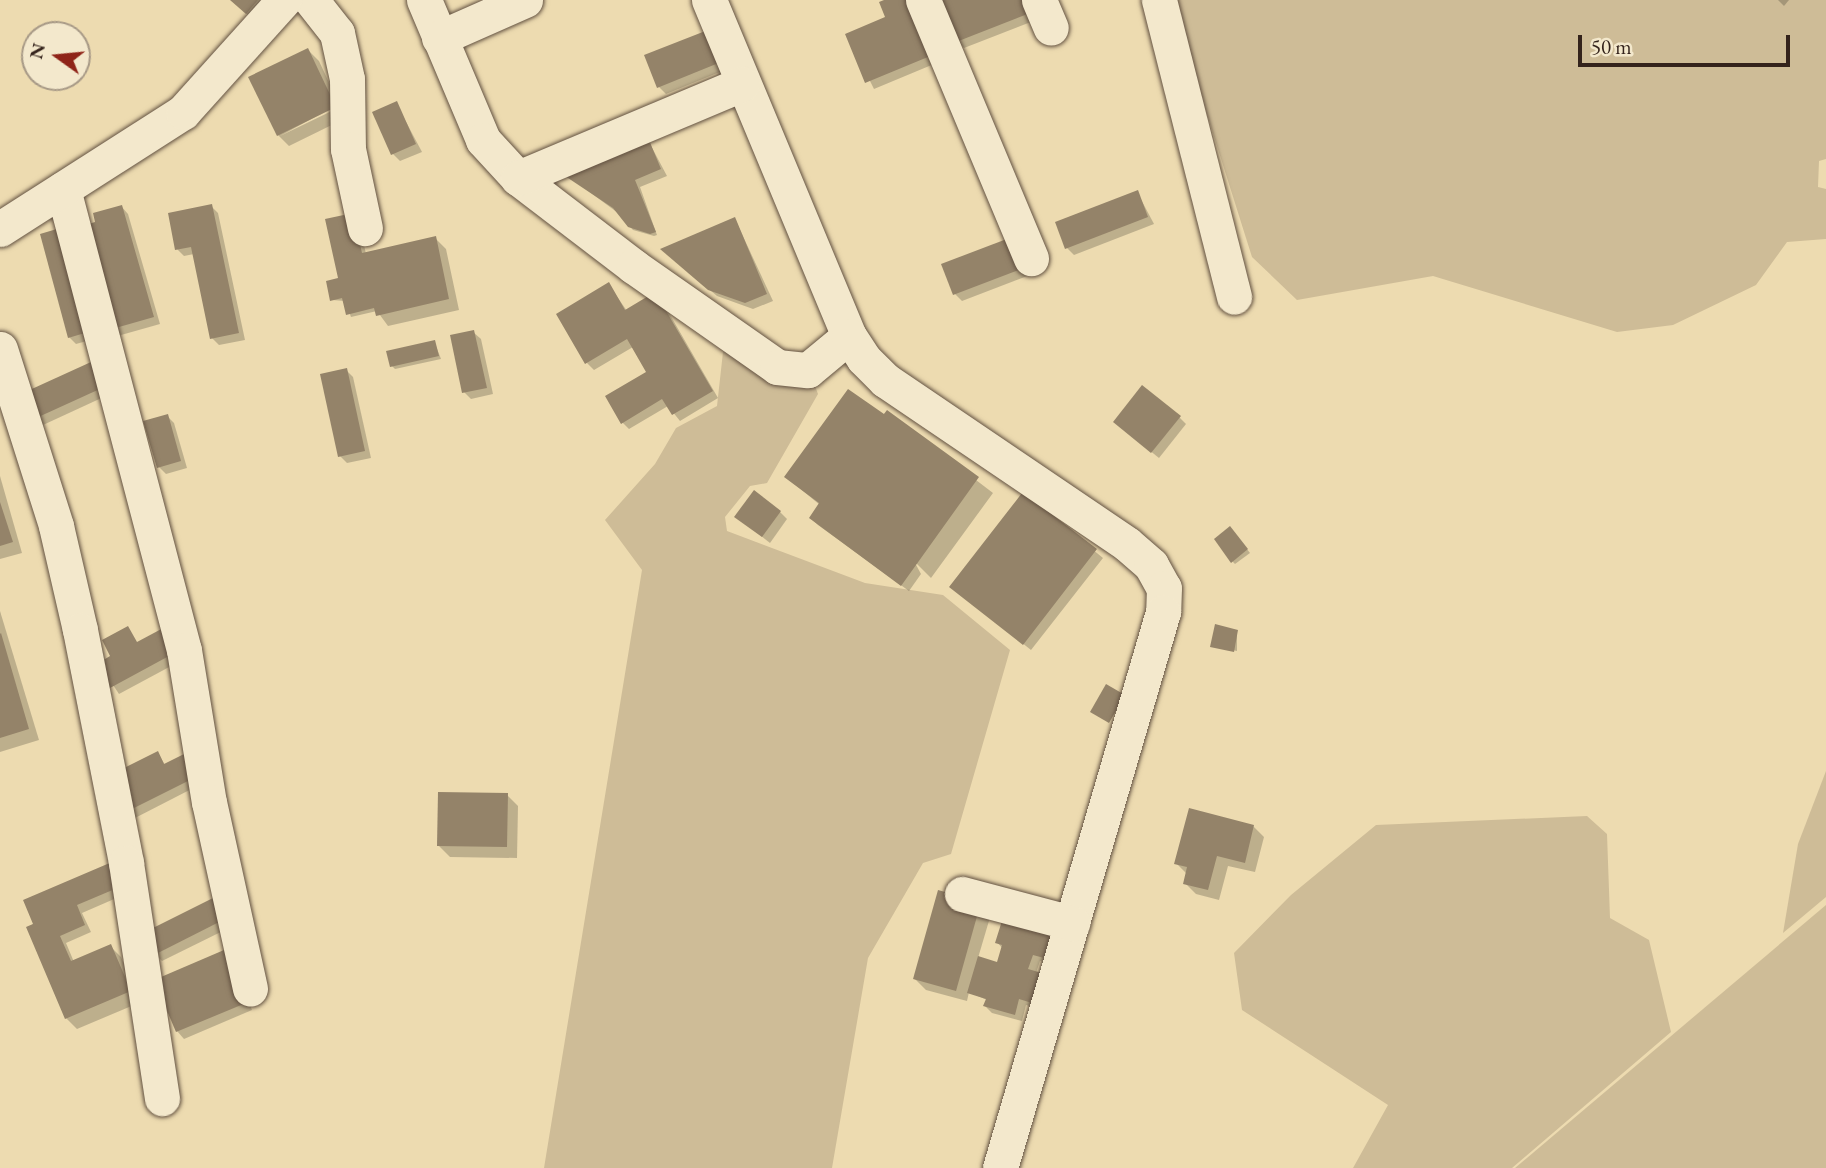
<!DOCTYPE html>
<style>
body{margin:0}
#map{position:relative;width:1826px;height:1168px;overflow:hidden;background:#eddbb0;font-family:"EB Garamond",serif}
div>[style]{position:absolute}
.green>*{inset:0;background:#cebc97}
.shadow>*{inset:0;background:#0003}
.building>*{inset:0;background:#948369}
.roads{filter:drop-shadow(0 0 2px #625141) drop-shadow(0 0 2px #625141)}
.minor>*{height:35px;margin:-17.5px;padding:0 17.5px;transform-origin:17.5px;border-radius:17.5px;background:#f3e8cc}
span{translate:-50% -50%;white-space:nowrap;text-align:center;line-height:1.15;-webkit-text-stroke:7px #f3e8cc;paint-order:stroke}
.north{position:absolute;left:21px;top:21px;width:70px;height:70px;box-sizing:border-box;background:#f3e8cc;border:2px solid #a79986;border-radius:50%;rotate:285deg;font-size:19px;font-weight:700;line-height:28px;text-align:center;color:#34231c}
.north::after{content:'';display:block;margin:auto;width:24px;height:32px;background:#8f2418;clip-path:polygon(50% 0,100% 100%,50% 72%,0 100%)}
.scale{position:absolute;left:1578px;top:35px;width:212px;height:32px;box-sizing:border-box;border:4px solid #34231c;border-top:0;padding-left:9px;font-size:21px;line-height:24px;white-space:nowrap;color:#34231c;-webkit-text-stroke:5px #f3e8cc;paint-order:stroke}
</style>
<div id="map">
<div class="green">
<div style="clip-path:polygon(1171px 0,1826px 0,1826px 159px,1819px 161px,1818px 187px,1826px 189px,1826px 239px,1787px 242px,1756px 285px,1673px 325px,1617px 332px,1433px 276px,1297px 300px,1252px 257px)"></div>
<div style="clip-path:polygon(735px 350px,812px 378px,818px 394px,767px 483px,750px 486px,725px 517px,727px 531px,865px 583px,943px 595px,1010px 650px,951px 854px,923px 863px,868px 958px,832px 1168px,544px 1168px,642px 570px,605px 520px,655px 464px,676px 428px,717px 406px,723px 352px)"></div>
<div style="clip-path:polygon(1826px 771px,1826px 897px,1783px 933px,1798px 844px)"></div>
<div style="clip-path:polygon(1587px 816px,1607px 834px,1610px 918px,1649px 940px,1671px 1032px,1512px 1168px,1353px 1168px,1388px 1105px,1242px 1010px,1234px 953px,1291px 895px,1376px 825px)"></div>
<div style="clip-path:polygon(1826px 905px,1826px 1168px,1515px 1168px)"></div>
</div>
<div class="shadow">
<div style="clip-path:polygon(231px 0,279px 0,258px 24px)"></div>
<div style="clip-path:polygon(888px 0,946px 59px,874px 89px,847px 35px,887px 18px)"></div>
<div style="clip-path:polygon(1028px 0,1036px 20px,964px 48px,957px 41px)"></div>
<div style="clip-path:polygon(1778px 0,1789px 0,1784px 6px)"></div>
<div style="clip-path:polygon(712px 30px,732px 67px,666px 94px,659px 87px)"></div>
<div style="clip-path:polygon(308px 50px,319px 61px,339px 104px,280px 136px,340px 107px,346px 118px,289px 146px,278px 135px)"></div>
<div style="clip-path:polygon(396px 103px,422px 152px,400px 161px,393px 154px)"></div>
<div style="clip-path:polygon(649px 142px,667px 176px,640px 187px,657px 235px,654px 236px,633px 230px,618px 213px,568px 176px)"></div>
<div style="clip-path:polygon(1137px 192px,1154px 224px,1074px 255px,1067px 248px)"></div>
<div style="clip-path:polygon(121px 206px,128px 214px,160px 324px,114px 337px,98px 223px)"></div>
<div style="clip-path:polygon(211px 206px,218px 213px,245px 340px,219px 345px,212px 338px,194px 254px,184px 256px,177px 249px)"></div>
<div style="clip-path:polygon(735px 219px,773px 301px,753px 309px,717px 296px,669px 255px)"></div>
<div style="clip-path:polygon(359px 222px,366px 254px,435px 238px,446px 249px,459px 310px,388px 326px,377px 311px,351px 317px,345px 301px,332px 300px)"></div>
<div style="clip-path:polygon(42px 235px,101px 337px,76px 344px,69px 337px)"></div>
<div style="clip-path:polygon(1012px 239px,1030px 275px,962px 301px,955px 294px)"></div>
<div style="clip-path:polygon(609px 285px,627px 311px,662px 301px,718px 398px,680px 421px,668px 406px,629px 429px,622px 422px,648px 372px,633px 347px,594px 370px,587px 363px)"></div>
<div style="clip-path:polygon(473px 332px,481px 339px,493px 394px,471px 399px,464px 392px)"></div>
<div style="clip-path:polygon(434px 341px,441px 359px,395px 369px,392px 366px)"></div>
<div style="clip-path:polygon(90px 364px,108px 395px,43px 425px,36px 418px)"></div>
<div style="clip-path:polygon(346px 370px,353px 377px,371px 458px,347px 463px,340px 456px)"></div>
<div style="clip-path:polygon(887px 412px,993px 493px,931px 578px,914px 561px,921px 574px,909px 591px,818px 525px,811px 518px,820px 505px,786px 477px)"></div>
<div style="clip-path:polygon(167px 416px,174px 423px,187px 468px,166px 474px,159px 467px)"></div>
<div style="clip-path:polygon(1179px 417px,1186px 424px,1159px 458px,1123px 429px)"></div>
<div style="clip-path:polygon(0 476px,22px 553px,0 559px)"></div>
<div style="clip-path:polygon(1057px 510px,1052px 516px,1103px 558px,1031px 650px,952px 587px)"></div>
<div style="clip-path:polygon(780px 512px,787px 519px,770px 543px,737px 517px)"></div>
<div style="clip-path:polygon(1233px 531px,1250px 553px,1235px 564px,1232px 561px)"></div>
<div style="clip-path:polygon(0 611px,39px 740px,0 752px)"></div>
<div style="clip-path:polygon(1237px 631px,1237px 651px,1213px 646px)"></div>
<div style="clip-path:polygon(137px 644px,186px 658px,119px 694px,99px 664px)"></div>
<div style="clip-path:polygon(158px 753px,165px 765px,209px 780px,135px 818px,128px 811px)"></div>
<div style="clip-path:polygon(507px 795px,518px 806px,517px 858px,450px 857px,439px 846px)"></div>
<div style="clip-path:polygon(1253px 826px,1264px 837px,1255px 872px,1228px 866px,1219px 900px,1196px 894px,1185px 883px,1187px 874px,1176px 863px)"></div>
<div style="clip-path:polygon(112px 864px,128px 893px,82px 913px,91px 932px,66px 943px,74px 962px,110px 946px,121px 957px,141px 1002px,77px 1029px,66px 1018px,28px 928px)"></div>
<div style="clip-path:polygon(940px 892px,991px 914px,978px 958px,998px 966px,1003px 949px,997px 942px,1007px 910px,1051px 964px,1040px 961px,1036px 973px,1039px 1009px,1026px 1005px,1022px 1021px,992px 1013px,985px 1006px,987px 1000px,969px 992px,967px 1001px,926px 990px,915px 979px)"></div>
<div style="clip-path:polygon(220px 896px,237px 924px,162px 961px,155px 954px)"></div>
<div style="clip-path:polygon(230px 959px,252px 1010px,184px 1039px,177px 1031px)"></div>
</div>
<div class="building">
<div style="clip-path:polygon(230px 0,258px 0,246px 14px)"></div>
<div style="clip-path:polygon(884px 0,918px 0,940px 52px,865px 83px,845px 34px,885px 17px,879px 2px)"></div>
<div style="clip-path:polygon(940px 0,1025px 0,1030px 13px,956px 42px)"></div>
<div style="clip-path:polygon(713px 28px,726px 60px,657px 88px,644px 55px)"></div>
<div style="clip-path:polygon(308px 48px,336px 107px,277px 136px,248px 77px)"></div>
<div style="clip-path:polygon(397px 101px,416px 144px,391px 155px,372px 112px)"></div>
<div style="clip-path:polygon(649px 140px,661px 169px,635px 180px,656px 232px,650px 234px,628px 227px,613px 208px,565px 176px)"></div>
<div style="clip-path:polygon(1138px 190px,1148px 217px,1065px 249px,1055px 222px)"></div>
<div style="clip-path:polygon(212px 204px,239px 333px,210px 339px,191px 247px,175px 250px,168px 213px)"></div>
<div style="clip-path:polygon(122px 205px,154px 317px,105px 331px,76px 228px,95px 222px,93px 213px)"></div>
<div style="clip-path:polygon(353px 213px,362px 253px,436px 236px,449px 299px,376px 316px,374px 308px,346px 315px,342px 298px,330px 301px,326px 281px,338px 278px,325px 219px)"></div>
<div style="clip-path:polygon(735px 217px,767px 294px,745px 303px,708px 290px,660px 249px)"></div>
<div style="clip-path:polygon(67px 226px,95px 330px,68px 338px,40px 234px)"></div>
<div style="clip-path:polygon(1012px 237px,1024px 268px,953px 295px,941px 264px)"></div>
<div style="clip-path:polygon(609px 282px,625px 310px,655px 292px,713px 391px,672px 415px,662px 399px,621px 424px,605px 396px,646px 372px,627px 339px,585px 364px,556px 314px)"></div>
<div style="clip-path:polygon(474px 330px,487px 388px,462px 393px,450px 335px)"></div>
<div style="clip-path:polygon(435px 340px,439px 356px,390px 367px,386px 351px)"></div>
<div style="clip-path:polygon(91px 362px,102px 388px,34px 419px,23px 393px)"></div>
<div style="clip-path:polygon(347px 368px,365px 451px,338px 457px,320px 374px)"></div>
<div style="clip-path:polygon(1142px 385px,1181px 416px,1151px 453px,1113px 422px)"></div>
<div style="clip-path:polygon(848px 389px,884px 414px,887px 410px,979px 477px,901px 586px,809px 518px,819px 503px,784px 477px)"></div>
<div style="clip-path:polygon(168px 414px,181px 461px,157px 468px,143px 421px)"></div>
<div style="clip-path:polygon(1029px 484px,1045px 509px,1097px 549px,1023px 645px,949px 587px)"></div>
<div style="clip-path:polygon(754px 490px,781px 511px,762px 537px,734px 517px)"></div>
<div style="clip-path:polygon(0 502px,13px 542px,0 546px)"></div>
<div style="clip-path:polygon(1230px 526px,1248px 549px,1231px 563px,1214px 539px)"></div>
<div style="clip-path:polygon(1215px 624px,1238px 630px,1234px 652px,1210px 647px)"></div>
<div style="clip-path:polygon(128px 626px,137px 642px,167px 626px,180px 650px,110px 688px,97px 664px,110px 656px,102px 640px)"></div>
<div style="clip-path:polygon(1px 633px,29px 729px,0 738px,0 634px)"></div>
<div style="clip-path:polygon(1106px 684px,1125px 695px,1109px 723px,1090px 712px)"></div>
<div style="clip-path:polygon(194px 749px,204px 773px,126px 812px,114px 773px,158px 751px,164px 764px)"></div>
<div style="clip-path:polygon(438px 792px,508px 793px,507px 847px,437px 846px)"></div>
<div style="clip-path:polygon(1189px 808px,1254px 825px,1245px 863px,1217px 856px,1208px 890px,1183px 884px,1187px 867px,1174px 864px)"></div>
<div style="clip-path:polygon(112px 862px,122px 886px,77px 905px,85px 925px,60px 936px,71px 961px,111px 944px,131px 991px,65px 1019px,26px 927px,33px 924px,23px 900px)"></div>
<div style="clip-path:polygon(938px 890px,981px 902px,956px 991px,913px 979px)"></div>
<div style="clip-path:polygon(221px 894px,231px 916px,154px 955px,143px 933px)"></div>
<div style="clip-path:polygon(1006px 908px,1055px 923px,1044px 958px,1033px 955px,1028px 969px,1042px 973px,1032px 1003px,1019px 999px,1015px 1015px,983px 1006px,986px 999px,967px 993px,978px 956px,997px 962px,1002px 945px,995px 943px)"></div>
<div style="clip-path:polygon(224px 950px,246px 1003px,176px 1032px,154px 980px)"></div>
</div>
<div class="roads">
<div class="minor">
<div style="left:311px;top:0;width:42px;rotate:51.8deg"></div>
<div style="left:337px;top:33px;width:47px;rotate:77.7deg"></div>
<div style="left:347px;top:79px;width:70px;rotate:89.2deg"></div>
<div style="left:348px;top:149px;width:81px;rotate:77.9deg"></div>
<div style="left:424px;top:0;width:152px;rotate:67.1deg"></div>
<div style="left:483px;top:140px;width:52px;rotate:47.4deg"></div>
<div style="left:518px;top:178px;width:145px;rotate:37.4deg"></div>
<div style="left:633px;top:266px;width:176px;rotate:35deg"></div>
<div style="left:777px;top:367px;width:31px;rotate:6deg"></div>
<div style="left:808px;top:370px;width:53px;rotate:-39.7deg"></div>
<div style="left:709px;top:0;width:364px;rotate:67.4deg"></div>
<div style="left:849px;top:336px;width:27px;rotate:57deg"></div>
<div style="left:864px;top:359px;width:30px;rotate:45deg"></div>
<div style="left:885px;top:380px;width:292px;rotate:34.1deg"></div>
<div style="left:1127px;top:544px;width:32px;rotate:41deg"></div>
<div style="left:1151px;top:565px;width:26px;rotate:61deg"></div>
<div style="left:1164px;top:588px;width:24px;rotate:92deg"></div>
<div style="left:1163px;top:612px;width:579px;rotate:106.34deg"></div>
<div style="left:923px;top:0;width:280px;rotate:67.3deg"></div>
<div style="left:1039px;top:0;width:30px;rotate:67deg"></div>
<div style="left:1159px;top:0;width:306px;rotate:75.8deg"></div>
<div style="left:439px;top:38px;width:94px;rotate:-23.8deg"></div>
<div style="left:518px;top:178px;width:243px;rotate:-22.8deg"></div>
<div style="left:63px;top:189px;width:477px;rotate:75.3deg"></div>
<div style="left:184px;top:650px;width:154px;rotate:80.7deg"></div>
<div style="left:209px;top:802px;width:191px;rotate:77.6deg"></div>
<div style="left:0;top:229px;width:217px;rotate:-32.6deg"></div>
<div style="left:183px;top:112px;width:151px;rotate:-48deg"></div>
<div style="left:0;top:349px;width:186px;rotate:72.4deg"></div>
<div style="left:56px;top:526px;width:107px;rotate:77deg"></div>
<div style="left:80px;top:630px;width:237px;rotate:78.8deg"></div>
<div style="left:126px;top:863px;width:238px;rotate:81.3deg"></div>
<div style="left:962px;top:894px;width:114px;rotate:14.8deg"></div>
</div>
</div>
<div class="north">N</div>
<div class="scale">50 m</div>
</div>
